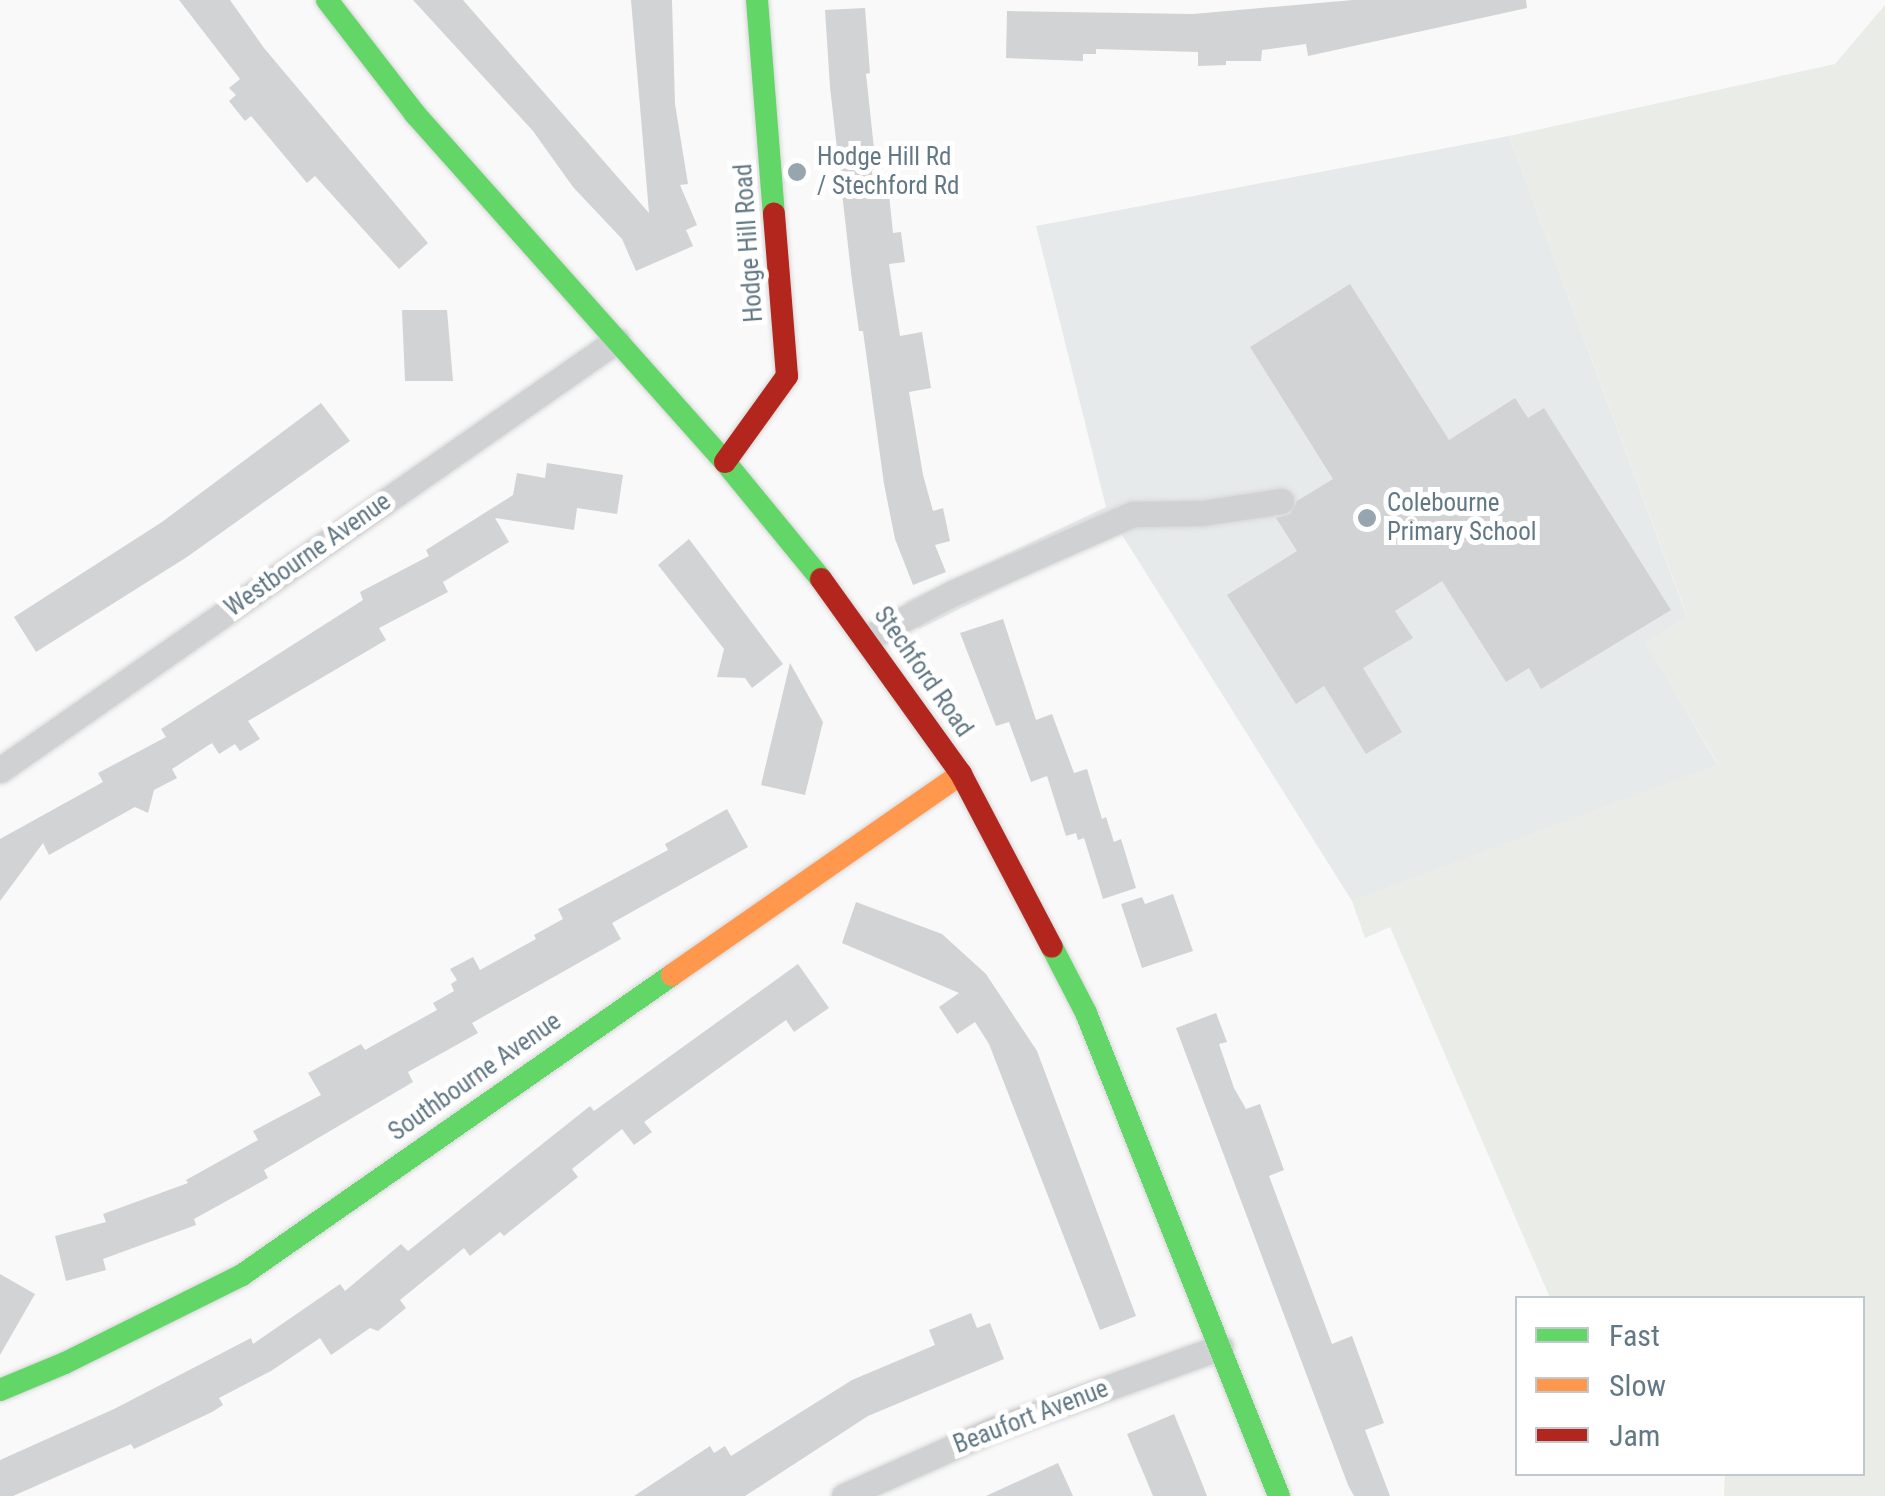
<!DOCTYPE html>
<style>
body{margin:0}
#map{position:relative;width:1885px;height:1496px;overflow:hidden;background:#f9f9f9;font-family:"Roboto Condensed",sans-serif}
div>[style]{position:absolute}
.built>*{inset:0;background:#e7eaea}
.green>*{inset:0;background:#e9ece7}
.building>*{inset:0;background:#d1d3d4}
.roads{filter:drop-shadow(0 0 2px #d5d6d7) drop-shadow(0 0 2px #d5d6d7)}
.street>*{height:25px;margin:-12.5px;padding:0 12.5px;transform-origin:12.5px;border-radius:12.5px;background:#cfd1d2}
.fast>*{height:22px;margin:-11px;padding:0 11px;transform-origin:11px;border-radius:11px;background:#63d668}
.slow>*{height:22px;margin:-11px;padding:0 11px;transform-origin:11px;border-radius:11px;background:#ff974d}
.jam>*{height:22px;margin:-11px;padding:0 11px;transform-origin:11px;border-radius:11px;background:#b3261e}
.dots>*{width:28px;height:28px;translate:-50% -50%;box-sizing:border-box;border:5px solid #fff;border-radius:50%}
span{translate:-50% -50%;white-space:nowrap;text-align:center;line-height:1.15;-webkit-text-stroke:10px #fff;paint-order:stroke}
.poi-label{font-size:25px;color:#627885}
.left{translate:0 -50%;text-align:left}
.street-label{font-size:25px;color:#627885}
.legend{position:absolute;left:1515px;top:1296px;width:350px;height:180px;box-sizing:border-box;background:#fff;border:2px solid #c0c9ce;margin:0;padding:12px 18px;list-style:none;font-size:30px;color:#627885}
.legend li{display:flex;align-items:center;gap:20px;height:50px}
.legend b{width:50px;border:2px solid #c0c9ce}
</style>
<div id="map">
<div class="built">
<div style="clip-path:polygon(1509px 136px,1687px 617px,1646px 643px,1718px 765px,1352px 901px,1119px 530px,919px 629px,905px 602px,1106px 507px,1036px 226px)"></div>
</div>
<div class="green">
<div style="clip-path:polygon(1885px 5px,1885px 1496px,1724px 1496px,1725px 1474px,1862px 1474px,1862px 1298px,1550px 1298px,1390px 927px,1365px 938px,1352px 901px,1718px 764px,1645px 642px,1687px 616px,1509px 136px,1835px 64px)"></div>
</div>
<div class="building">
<div style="clip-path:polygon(179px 0,230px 0,264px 48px,428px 243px,399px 269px,315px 176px,307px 183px,251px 116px,245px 121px,229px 101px,236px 95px,229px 88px,240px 79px)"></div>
<div style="clip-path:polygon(413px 0,463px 0,649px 213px,631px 0,672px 0,675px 104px,688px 184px,680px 185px,697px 225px,686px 230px,693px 246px,636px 271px,622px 239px,573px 187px,533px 131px)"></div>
<div style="clip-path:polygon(1353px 0,1526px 0,1527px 8px,1308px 56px,1306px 44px,1262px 50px,1261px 61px,1226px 61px,1226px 65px,1198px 66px,1198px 52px,1096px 49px,1096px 54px,1083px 54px,1083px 61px,1006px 58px,1007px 11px,1193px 14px)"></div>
<div style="clip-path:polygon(865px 8px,870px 73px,866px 74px,879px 195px,889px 194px,893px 233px,901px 232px,905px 262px,889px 264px,900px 336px,922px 332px,931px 388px,909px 392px,923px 475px,933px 511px,943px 508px,950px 541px,935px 545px,946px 572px,913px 585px,895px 539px,884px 484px,863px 331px,859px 331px,852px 281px,830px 87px,825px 10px)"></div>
<div style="clip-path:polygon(1350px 284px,1449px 440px,1515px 398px,1528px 418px,1544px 408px,1671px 610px,1541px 689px,1529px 668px,1506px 682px,1442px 581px,1395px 611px,1413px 638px,1363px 668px,1402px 732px,1366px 754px,1324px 686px,1296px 704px,1227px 595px,1297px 551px,1276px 518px,1290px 514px,1297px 501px,1333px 479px,1250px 347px)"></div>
<div style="clip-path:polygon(402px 310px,447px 310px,453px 381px,405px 381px)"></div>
<div style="clip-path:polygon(321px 403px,350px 441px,187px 557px,36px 652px,14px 617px,162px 522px)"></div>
<div style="clip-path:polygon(547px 463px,623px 475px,617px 514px,577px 508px,574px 530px,495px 518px,509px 542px,443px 582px,448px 592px,379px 628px,386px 640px,248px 721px,260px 739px,240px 751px,235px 744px,219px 754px,212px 743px,172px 769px,177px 778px,154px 790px,148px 813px,135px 807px,49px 855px,43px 843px,0 901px,0 839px,103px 782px,98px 773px,166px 737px,161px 729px,363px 600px,360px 592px,429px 556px,426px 550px,513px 495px,517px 473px,545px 478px)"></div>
<div style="clip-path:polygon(689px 539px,783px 664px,752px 688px,745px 678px,717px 677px,724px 649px,658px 565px)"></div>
<div style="clip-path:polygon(1003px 619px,1036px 720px,1052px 714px,1074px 773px,1087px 769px,1102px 819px,1106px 817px,1114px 842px,1121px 839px,1136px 888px,1103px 899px,1084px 838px,1078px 840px,1076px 833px,1066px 836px,1047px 776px,1031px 782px,1009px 722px,996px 726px,960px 633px)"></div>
<div style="clip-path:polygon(790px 663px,823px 722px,805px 795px,761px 785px)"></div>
<div style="clip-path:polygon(727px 809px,748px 847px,612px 923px,621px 939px,472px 1023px,478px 1033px,408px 1072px,413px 1082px,264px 1170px,268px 1178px,194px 1219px,196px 1225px,103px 1259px,106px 1270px,66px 1281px,55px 1236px,106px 1222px,103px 1214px,188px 1183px,186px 1180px,258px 1140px,253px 1131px,321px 1095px,308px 1073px,361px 1044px,365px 1050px,437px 1010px,433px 1003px,454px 991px,451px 984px,457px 980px,450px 969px,473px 957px,480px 970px,536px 939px,534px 935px,563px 919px,558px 909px,668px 850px,665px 844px)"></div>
<div style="clip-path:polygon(1173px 894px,1193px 951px,1142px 968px,1121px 904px,1142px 897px,1145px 904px)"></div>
<div style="clip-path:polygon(856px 902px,942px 934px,986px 974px,1037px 1051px,1136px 1316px,1100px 1330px,989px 1044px,975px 1022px,957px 1034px,939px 1007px,959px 993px,842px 943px)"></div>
<div style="clip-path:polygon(798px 964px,829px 1008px,794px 1032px,786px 1020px,644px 1122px,652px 1132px,634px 1145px,622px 1129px,572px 1169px,578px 1177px,504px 1236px,500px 1232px,470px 1256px,464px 1248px,400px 1300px,406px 1308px,378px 1331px,370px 1328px,331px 1355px,320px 1338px,271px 1371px,219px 1398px,223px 1405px,212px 1412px,134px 1449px,131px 1444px,13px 1496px,0 1496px,0 1460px,114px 1409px,251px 1338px,253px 1344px,340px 1284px,345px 1291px,401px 1244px,408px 1251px,590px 1106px,594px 1111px)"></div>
<div style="clip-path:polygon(1216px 1013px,1227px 1042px,1219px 1044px,1234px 1088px,1246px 1109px,1260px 1104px,1284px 1170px,1269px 1176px,1332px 1344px,1352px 1336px,1384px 1423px,1365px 1430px,1390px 1496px,1354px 1496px,1348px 1485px,1176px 1028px)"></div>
<div style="clip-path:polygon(0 1274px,35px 1294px,0 1355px)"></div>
<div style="clip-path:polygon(971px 1313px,977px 1328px,990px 1323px,1004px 1359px,868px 1416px,745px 1496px,634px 1496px,710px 1446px,714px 1453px,725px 1446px,731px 1456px,852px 1380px,935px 1345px,929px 1330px)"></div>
<div style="clip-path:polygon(1174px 1414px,1194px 1463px,1207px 1496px,1153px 1496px,1127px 1434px)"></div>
<div style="clip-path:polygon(1058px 1463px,1073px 1496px,986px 1496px)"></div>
</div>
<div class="roads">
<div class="street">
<div style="left:866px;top:639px;width:98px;rotate:-27.9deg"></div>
<div style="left:953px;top:593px;width:197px;rotate:-23.7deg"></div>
<div style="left:1133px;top:514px;width:69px;rotate:-0.8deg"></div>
<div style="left:1202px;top:513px;width:80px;rotate:-8.6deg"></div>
<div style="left:0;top:770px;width:752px;rotate:-34.87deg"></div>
<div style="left:844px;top:1496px;width:164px;rotate:-24.1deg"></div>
<div style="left:994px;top:1429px;width:241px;rotate:-19.9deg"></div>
</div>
<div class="fast">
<div style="left:327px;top:0;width:144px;rotate:52.3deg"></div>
<div style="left:415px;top:114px;width:466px;rotate:48.3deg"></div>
<div style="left:725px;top:462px;width:151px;rotate:50.6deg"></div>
<div style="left:757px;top:0;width:215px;rotate:85.5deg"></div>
<div style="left:1052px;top:947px;width:74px;rotate:62.7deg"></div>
<div style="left:1086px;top:1013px;width:520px;rotate:68.22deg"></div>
<div style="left:0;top:1390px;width:70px;rotate:-22.6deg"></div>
<div style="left:65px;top:1363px;width:198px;rotate:-26.4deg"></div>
<div style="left:242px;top:1275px;width:524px;rotate:-34.9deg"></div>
</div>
<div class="slow">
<div style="left:672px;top:975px;width:352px;rotate:-34.8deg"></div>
</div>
<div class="jam">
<div style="left:725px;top:462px;width:106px;rotate:-54.2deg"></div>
<div style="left:787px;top:376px;width:163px;rotate:-94.6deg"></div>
<div style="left:821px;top:579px;width:240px;rotate:54.3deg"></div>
<div style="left:961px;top:774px;width:195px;rotate:62.3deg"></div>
</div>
</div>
<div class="dots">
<div style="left:797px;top:172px;background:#97a5ae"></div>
<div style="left:1367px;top:518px;background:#97a5ae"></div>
</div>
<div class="poi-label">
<span class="left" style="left:817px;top:172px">Hodge Hill Rd<br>/ Stechford Rd</span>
<span class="left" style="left:1387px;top:518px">Colebourne<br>Primary School</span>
</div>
<div class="street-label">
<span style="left:749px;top:243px;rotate:-94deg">Hodge Hill Road</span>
<span style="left:308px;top:555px;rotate:-35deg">Westbourne Avenue</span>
<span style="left:923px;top:672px;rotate:55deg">Stechford Road</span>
<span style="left:475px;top:1077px;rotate:-35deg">Southbourne Avenue</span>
<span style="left:1031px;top:1417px;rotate:-21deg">Beaufort Avenue</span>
</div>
<ul class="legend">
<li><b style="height:12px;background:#63d668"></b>Fast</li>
<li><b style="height:12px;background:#ff974d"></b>Slow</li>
<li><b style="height:12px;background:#b3261e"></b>Jam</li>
</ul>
</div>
